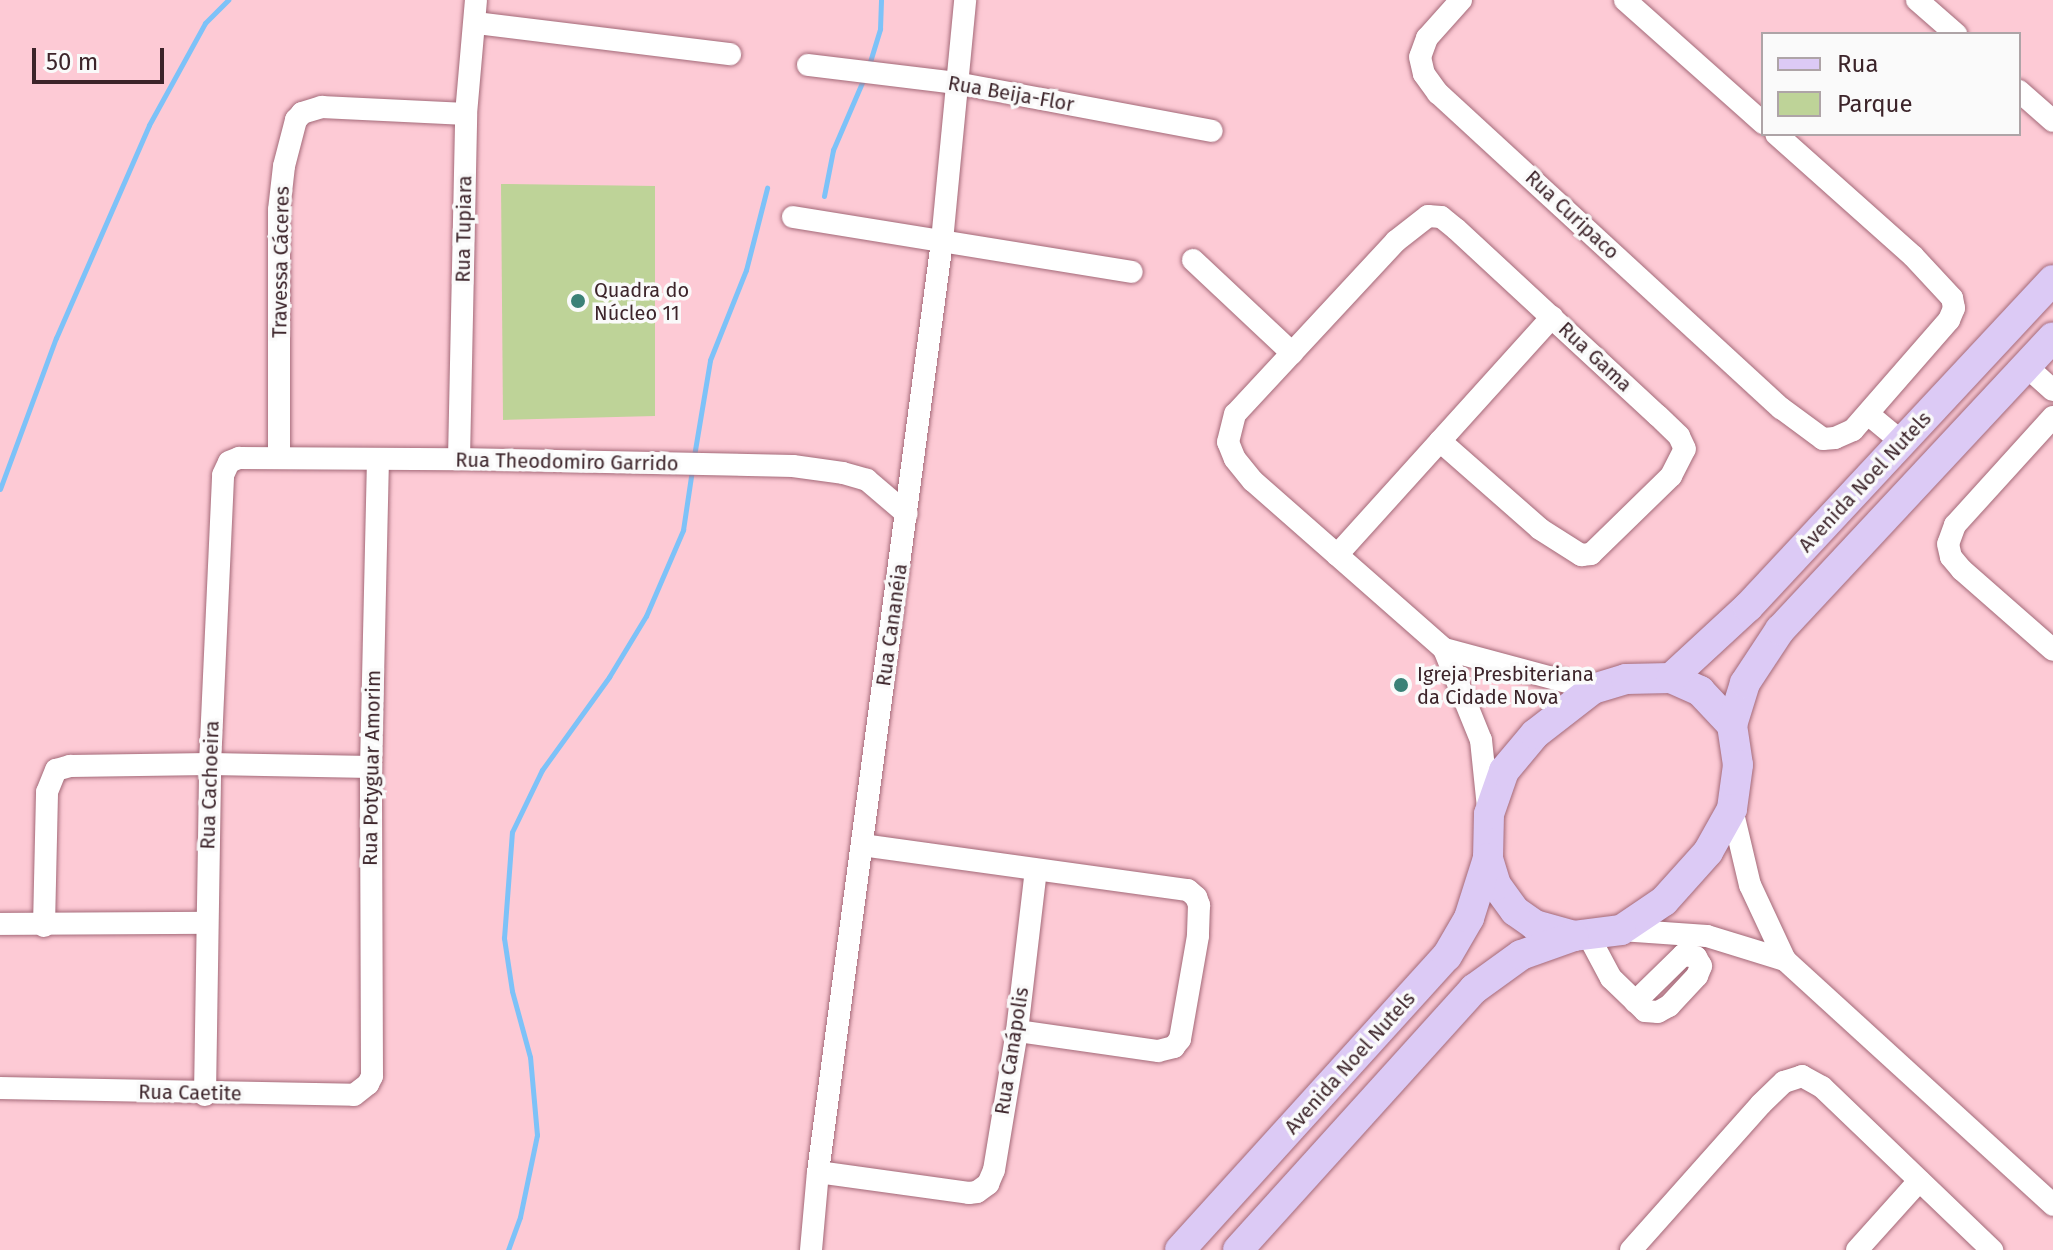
<!DOCTYPE html>
<meta charset="utf-8">
<style>
body{margin:0}
#map{position:relative;width:2053px;height:1250px;overflow:hidden;background:#fdcad5;font-family:"Fira Sans",sans-serif}
div>[style]{position:absolute}
.green>*{inset:0;background:#bed398}
.stream>*{height:5px;margin:-2.5px;padding:0 2.5px;transform-origin:2.5px;border-radius:2.5px;background:#7dc2f8}
.roads{filter:drop-shadow(0 0 2px #a36978) drop-shadow(0 0 2px #a36978)}
.minor>*{height:22px;margin:-11px;padding:0 11px;transform-origin:11px;border-radius:11px;background:#fff}
.major>*{height:30px;margin:-15px;padding:0 15px;transform-origin:15px;border-radius:15px;background:#dccaf5}
.dots>*{width:22px;height:22px;translate:-50% -50%;box-sizing:border-box;border:4px solid #fafafa;border-radius:50%}
span{translate:-50% -50%;white-space:nowrap;text-align:center;line-height:1.15;-webkit-text-stroke:7px #fafafa;paint-order:stroke}
.street-label{font-size:20px;color:#3c242a}
.poi-label{font-size:20px;color:#3c242a}
.left{translate:0 -50%;text-align:left}
.legend{position:absolute;left:1761px;top:32px;width:260px;height:104px;box-sizing:border-box;background:#fafafa;border:2px solid #aea4a7;margin:0;padding:10px 14px;list-style:none;font-size:24px;color:#3c242a}
.legend li{display:flex;align-items:center;gap:16px;height:40px}
.legend b{width:40px;border:2px solid #aea4a7}
.scale{position:absolute;left:32px;top:48px;width:132px;height:36px;box-sizing:border-box;border:4px solid #3c242a;border-top:0;padding-left:10px;font-size:24px;line-height:28px;white-space:nowrap;color:#3c242a;-webkit-text-stroke:6px #fafafa;paint-order:stroke}
</style>
<div id="map">
<div class="green">
<div style="clip-path:polygon(501px 184px,655px 186px,655px 416px,503px 420px)"></div>
</div>
<div class="stream">
<div style="left:869px;top:65px;width:38px;rotate:-73deg"></div>
<div style="left:880px;top:29px;width:29px;rotate:-88deg"></div>
<div style="left:824px;top:196px;width:47px;rotate:-78.9deg"></div>
<div style="left:833px;top:150px;width:78px;rotate:-66.7deg"></div>
<div style="left:694px;top:456px;width:97px;rotate:-80.5deg"></div>
<div style="left:710px;top:360px;width:97px;rotate:-68.2deg"></div>
<div style="left:746px;top:270px;width:85px;rotate:-75.6deg"></div>
<div style="left:0;top:489px;width:161px;rotate:-69.7deg"></div>
<div style="left:56px;top:338px;width:232px;rotate:-66.4deg"></div>
<div style="left:149px;top:125px;width:116px;rotate:-61.2deg"></div>
<div style="left:205px;top:23px;width:33px;rotate:-45deg"></div>
<div style="left:508px;top:1250px;width:35px;rotate:-70deg"></div>
<div style="left:520px;top:1217px;width:84px;rotate:-78.3deg"></div>
<div style="left:537px;top:1135px;width:78px;rotate:-95.1deg"></div>
<div style="left:530px;top:1057px;width:68px;rotate:-105.3deg"></div>
<div style="left:512px;top:991px;width:54px;rotate:-98.6deg"></div>
<div style="left:504px;top:938px;width:106px;rotate:-85.7deg"></div>
<div style="left:512px;top:832px;width:69px;rotate:-64.2deg"></div>
<div style="left:542px;top:770px;width:115px;rotate:-54.2deg"></div>
<div style="left:609px;top:677px;width:71px;rotate:-58.8deg"></div>
<div style="left:646px;top:616px;width:94px;rotate:-66.7deg"></div>
<div style="left:683px;top:530px;width:61px;rotate:-81.5deg"></div>
</div>
<div class="roads">
<div class="minor">
<div style="left:1461px;top:0;width:51px;rotate:131.8deg"></div>
<div style="left:1427px;top:38px;width:20px;rotate:110deg"></div>
<div style="left:1420px;top:57px;width:17px;rotate:77deg"></div>
<div style="left:1424px;top:74px;width:24px;rotate:54deg"></div>
<div style="left:1438px;top:93px;width:466px;rotate:42.6deg"></div>
<div style="left:1781px;top:408px;width:52px;rotate:36.4deg"></div>
<div style="left:1823px;top:439px;width:12px;rotate:-5deg"></div>
<div style="left:1835px;top:438px;width:20px;rotate:-24deg"></div>
<div style="left:1853px;top:430px;width:146px;rotate:-48.9deg"></div>
<div style="left:1949px;top:320px;width:13px;rotate:-67deg"></div>
<div style="left:1954px;top:308px;width:10px;rotate:-101deg"></div>
<div style="left:1952px;top:298px;width:57px;rotate:-132.9deg"></div>
<div style="left:1913px;top:256px;width:183px;rotate:-138.3deg"></div>
<div style="left:1625px;top:0;width:185px;rotate:41.7deg"></div>
<div style="left:1917px;top:0;width:52px;rotate:41.1deg"></div>
<div style="left:476px;top:23px;width:256px;rotate:7deg"></div>
<div style="left:808px;top:65px;width:149px;rotate:6.9deg"></div>
<div style="left:956px;top:83px;width:260px;rotate:10.6deg"></div>
<div style="left:2019px;top:91px;width:45px;rotate:41.4deg"></div>
<div style="left:793px;top:217px;width:343px;rotate:9.2deg"></div>
<div style="left:1193px;top:260px;width:136px;rotate:43.2deg"></div>
<div style="left:2026px;top:366px;width:36px;rotate:42deg"></div>
<div style="left:1868px;top:414px;width:45px;rotate:39.6deg"></div>
<div style="left:2053px;top:417px;width:146px;rotate:132.2deg"></div>
<div style="left:1955px;top:525px;width:20px;rotate:110deg"></div>
<div style="left:1948px;top:544px;width:13px;rotate:77deg"></div>
<div style="left:1951px;top:557px;width:17px;rotate:50deg"></div>
<div style="left:1962px;top:570px;width:121px;rotate:41.3deg"></div>
<div style="left:1440px;top:441px;width:133px;rotate:41.3deg"></div>
<div style="left:1540px;top:529px;width:49px;rotate:32.4deg"></div>
<div style="left:1581px;top:555px;width:10px;rotate:-6deg"></div>
<div style="left:1591px;top:554px;width:112px;rotate:-44.3deg"></div>
<div style="left:1671px;top:476px;width:30px;rotate:-63deg"></div>
<div style="left:1685px;top:449px;width:14px;rotate:-115deg"></div>
<div style="left:1679px;top:436px;width:29px;rotate:-136deg"></div>
<div style="left:1658px;top:416px;width:275px;rotate:-137.2deg"></div>
<div style="left:1456px;top:229px;width:19px;rotate:-141deg"></div>
<div style="left:1441px;top:217px;width:13px;rotate:-176deg"></div>
<div style="left:1428px;top:216px;width:41px;rotate:142deg"></div>
<div style="left:1396px;top:241px;width:236px;rotate:132.9deg"></div>
<div style="left:1235px;top:414px;width:29px;rotate:104deg"></div>
<div style="left:1228px;top:442px;width:18px;rotate:68deg"></div>
<div style="left:1235px;top:459px;width:28px;rotate:51deg"></div>
<div style="left:1253px;top:481px;width:254px;rotate:41.3deg"></div>
<div style="left:1444px;top:649px;width:154px;rotate:15deg"></div>
<div style="left:279px;top:458px;width:248px;rotate:-90deg"></div>
<div style="left:279px;top:210px;width:44px;rotate:-83.5deg"></div>
<div style="left:284px;top:166px;width:48px;rotate:-75.4deg"></div>
<div style="left:296px;top:120px;width:9px;rotate:-49deg"></div>
<div style="left:302px;top:113px;width:21px;rotate:-17deg"></div>
<div style="left:322px;top:107px;width:144px;rotate:2.8deg"></div>
<div style="left:459px;top:459px;width:345px;rotate:-88.8deg"></div>
<div style="left:466px;top:114px;width:114px;rotate:-85deg"></div>
<div style="left:1337px;top:555px;width:321px;rotate:-47.9deg"></div>
<div style="left:1444px;top:649px;width:98px;rotate:67.9deg"></div>
<div style="left:1481px;top:740px;width:68px;rotate:84.1deg"></div>
<div style="left:1732px;top:809px;width:78px;rotate:76.7deg"></div>
<div style="left:1750px;top:885px;width:83px;rotate:65deg"></div>
<div style="left:1785px;top:960px;width:363px;rotate:42.4deg"></div>
<div style="left:862px;top:845px;width:329px;rotate:7.9deg"></div>
<div style="left:1188px;top:890px;width:11px;rotate:41deg"></div>
<div style="left:1196px;top:897px;width:9px;rotate:69deg"></div>
<div style="left:1199px;top:905px;width:31px;rotate:92deg"></div>
<div style="left:1198px;top:936px;width:105px;rotate:99.9deg"></div>
<div style="left:1180px;top:1039px;width:10px;rotate:127deg"></div>
<div style="left:1174px;top:1047px;width:16px;rotate:166deg"></div>
<div style="left:1158px;top:1051px;width:142px;rotate:-171.9deg"></div>
<div style="left:0;top:924px;width:205px;rotate:-0.3deg"></div>
<div style="left:44px;top:926px;width:134px;rotate:-88.7deg"></div>
<div style="left:47px;top:792px;width:24px;rotate:-68deg"></div>
<div style="left:56px;top:770px;width:15px;rotate:-16deg"></div>
<div style="left:70px;top:766px;width:140px;rotate:-0.8deg"></div>
<div style="left:210px;top:764px;width:161px;rotate:1.1deg"></div>
<div style="left:1621px;top:930px;width:86px;rotate:4deg"></div>
<div style="left:1707px;top:936px;width:82px;rotate:17.1deg"></div>
<div style="left:1588px;top:935px;width:49px;rotate:61.9deg"></div>
<div style="left:1611px;top:978px;width:47px;rotate:44.1deg"></div>
<div style="left:1645px;top:1011px;width:13px;rotate:4deg"></div>
<div style="left:1658px;top:1012px;width:13px;rotate:-29deg"></div>
<div style="left:1669px;top:1006px;width:41px;rotate:-47deg"></div>
<div style="left:1697px;top:976px;width:11px;rotate:-68deg"></div>
<div style="left:1701px;top:966px;width:10px;rotate:-119deg"></div>
<div style="left:1696px;top:957px;width:13px;rotate:-171deg"></div>
<div style="left:1683px;top:955px;width:67px;rotate:135.6deg"></div>
<div style="left:0;top:1088px;width:354px;rotate:1.1deg"></div>
<div style="left:354px;top:1095px;width:18px;rotate:-38deg"></div>
<div style="left:368px;top:1084px;width:9px;rotate:-63deg"></div>
<div style="left:372px;top:1076px;width:309px;rotate:-90.2deg"></div>
<div style="left:371px;top:767px;width:307px;rotate:-88.7deg"></div>
<div style="left:205px;top:1095px;width:331px;rotate:-89.1deg"></div>
<div style="left:210px;top:764px;width:289px;rotate:-87.4deg"></div>
<div style="left:223px;top:475px;width:14px;rotate:-65deg"></div>
<div style="left:229px;top:462px;width:11px;rotate:-22deg"></div>
<div style="left:239px;top:458px;width:220px;rotate:0.3deg"></div>
<div style="left:459px;top:459px;width:334px;rotate:1.2deg"></div>
<div style="left:793px;top:466px;width:50px;rotate:8deg"></div>
<div style="left:843px;top:473px;width:25px;rotate:16deg"></div>
<div style="left:867px;top:480px;width:52px;rotate:40.4deg"></div>
<div style="left:818px;top:1172px;width:152px;rotate:7.9deg"></div>
<div style="left:969px;top:1193px;width:8px;rotate:-7deg"></div>
<div style="left:977px;top:1192px;width:14px;rotate:-36deg"></div>
<div style="left:988px;top:1184px;width:15px;rotate:-67deg"></div>
<div style="left:994px;top:1170px;width:141px;rotate:-80.6deg"></div>
<div style="left:1017px;top:1031px;width:162px;rotate:-83.3deg"></div>
<div style="left:811px;top:1250px;width:78px;rotate:-84.9deg"></div>
<div style="left:818px;top:1172px;width:939px;rotate:-82.41deg"></div>
<div style="left:942px;top:241px;width:242px;rotate:-84.5deg"></div>
<div style="left:1631px;top:1250px;width:195px;rotate:-48.3deg"></div>
<div style="left:1761px;top:1104px;width:32px;rotate:-44deg"></div>
<div style="left:1784px;top:1082px;width:19px;rotate:-18deg"></div>
<div style="left:1802px;top:1076px;width:23px;rotate:29deg"></div>
<div style="left:1822px;top:1087px;width:236px;rotate:43.8deg"></div>
<div style="left:1857px;top:1250px;width:93px;rotate:-48.1deg"></div>
</div>
<div class="major">
<div style="left:1671px;top:678px;width:32px;rotate:24deg"></div>
<div style="left:1700px;top:691px;width:47px;rotate:46.7deg"></div>
<div style="left:1732px;top:725px;width:40px;rotate:81.5deg"></div>
<div style="left:1738px;top:765px;width:44px;rotate:97.8deg"></div>
<div style="left:1732px;top:809px;width:49px;rotate:119.2deg"></div>
<div style="left:1708px;top:852px;width:66px;rotate:131.9deg"></div>
<div style="left:1664px;top:901px;width:52px;rotate:146deg"></div>
<div style="left:1621px;top:930px;width:47px;rotate:172.7deg"></div>
<div style="left:1574px;top:936px;width:41px;rotate:-164.2deg"></div>
<div style="left:1535px;top:925px;width:24px;rotate:-145deg"></div>
<div style="left:1515px;top:911px;width:32px;rotate:-126deg"></div>
<div style="left:1496px;top:885px;width:28px;rotate:-107deg"></div>
<div style="left:1488px;top:858px;width:44px;rotate:-88.7deg"></div>
<div style="left:1489px;top:814px;width:46px;rotate:-70.8deg"></div>
<div style="left:1504px;top:771px;width:48px;rotate:-50deg"></div>
<div style="left:1535px;top:734px;width:73px;rotate:-37.8deg"></div>
<div style="left:1593px;top:689px;width:34px;rotate:-17deg"></div>
<div style="left:1626px;top:679px;width:45px;rotate:-1.3deg"></div>
<div style="left:1671px;top:678px;width:105px;rotate:-42.7deg"></div>
<div style="left:1748px;top:607px;width:447px;rotate:-47deg"></div>
<div style="left:1732px;top:725px;width:44px;rotate:-72.8deg"></div>
<div style="left:1745px;top:683px;width:64px;rotate:-56.6deg"></div>
<div style="left:1780px;top:630px;width:400px;rotate:-47deg"></div>
<div style="left:1180px;top:1250px;width:397px;rotate:-47.8deg"></div>
<div style="left:1447px;top:956px;width:44px;rotate:-59.9deg"></div>
<div style="left:1469px;top:918px;width:63px;rotate:-72.4deg"></div>
<div style="left:1238px;top:1250px;width:352px;rotate:-47.9deg"></div>
<div style="left:1474px;top:989px;width:58px;rotate:-35.9deg"></div>
<div style="left:1521px;top:955px;width:56px;rotate:-19.7deg"></div>
</div>
</div>
<div class="dots">
<div style="left:578px;top:301px;background:#3b8177"></div>
<div style="left:1401px;top:685px;background:#3b8177"></div>
</div>
<div class="street-label">
<span style="left:1011px;top:94px;rotate:10deg">Rua Beija-Flor</span>
<span style="left:1572px;top:215px;rotate:43deg">Rua Curipaco</span>
<span style="left:464px;top:229px;rotate:-89deg">Rua Tupiara</span>
<span style="left:281px;top:262px;rotate:-89deg">Travessa Cáceres</span>
<span style="left:1595px;top:357px;rotate:43deg">Rua Gama</span>
<span style="left:567px;top:462px;rotate:1deg">Rua Theodomiro Garrido</span>
<span style="left:1865px;top:482px;rotate:-47deg">Avenida Noel Nutels</span>
<span style="left:892px;top:625px;rotate:-82deg">Rua Cananéia</span>
<span style="left:372px;top:768px;rotate:-89deg">Rua Potyguar Amorim</span>
<span style="left:210px;top:785px;rotate:-88deg">Rua Cachoeira</span>
<span style="left:1012px;top:1051px;rotate:-81deg">Rua Canápolis</span>
<span style="left:1350px;top:1063px;rotate:-48deg">Avenida Noel Nutels</span>
<span style="left:190px;top:1093px;rotate:1deg">Rua Caetite</span>
</div>
<div class="poi-label">
<span class="left" style="left:594px;top:302px">Quadra do<br>Núcleo 11</span>
<span class="left" style="left:1417px;top:686px">Igreja Presbiteriana<br>da Cidade Nova</span>
</div>
<ul class="legend">
<li><b style="height:10px;background:#dccaf5"></b>Rua</li>
<li><b style="height:22px;background:#bed398"></b>Parque</li>
</ul>
<div class="scale">50 m</div>
</div>
